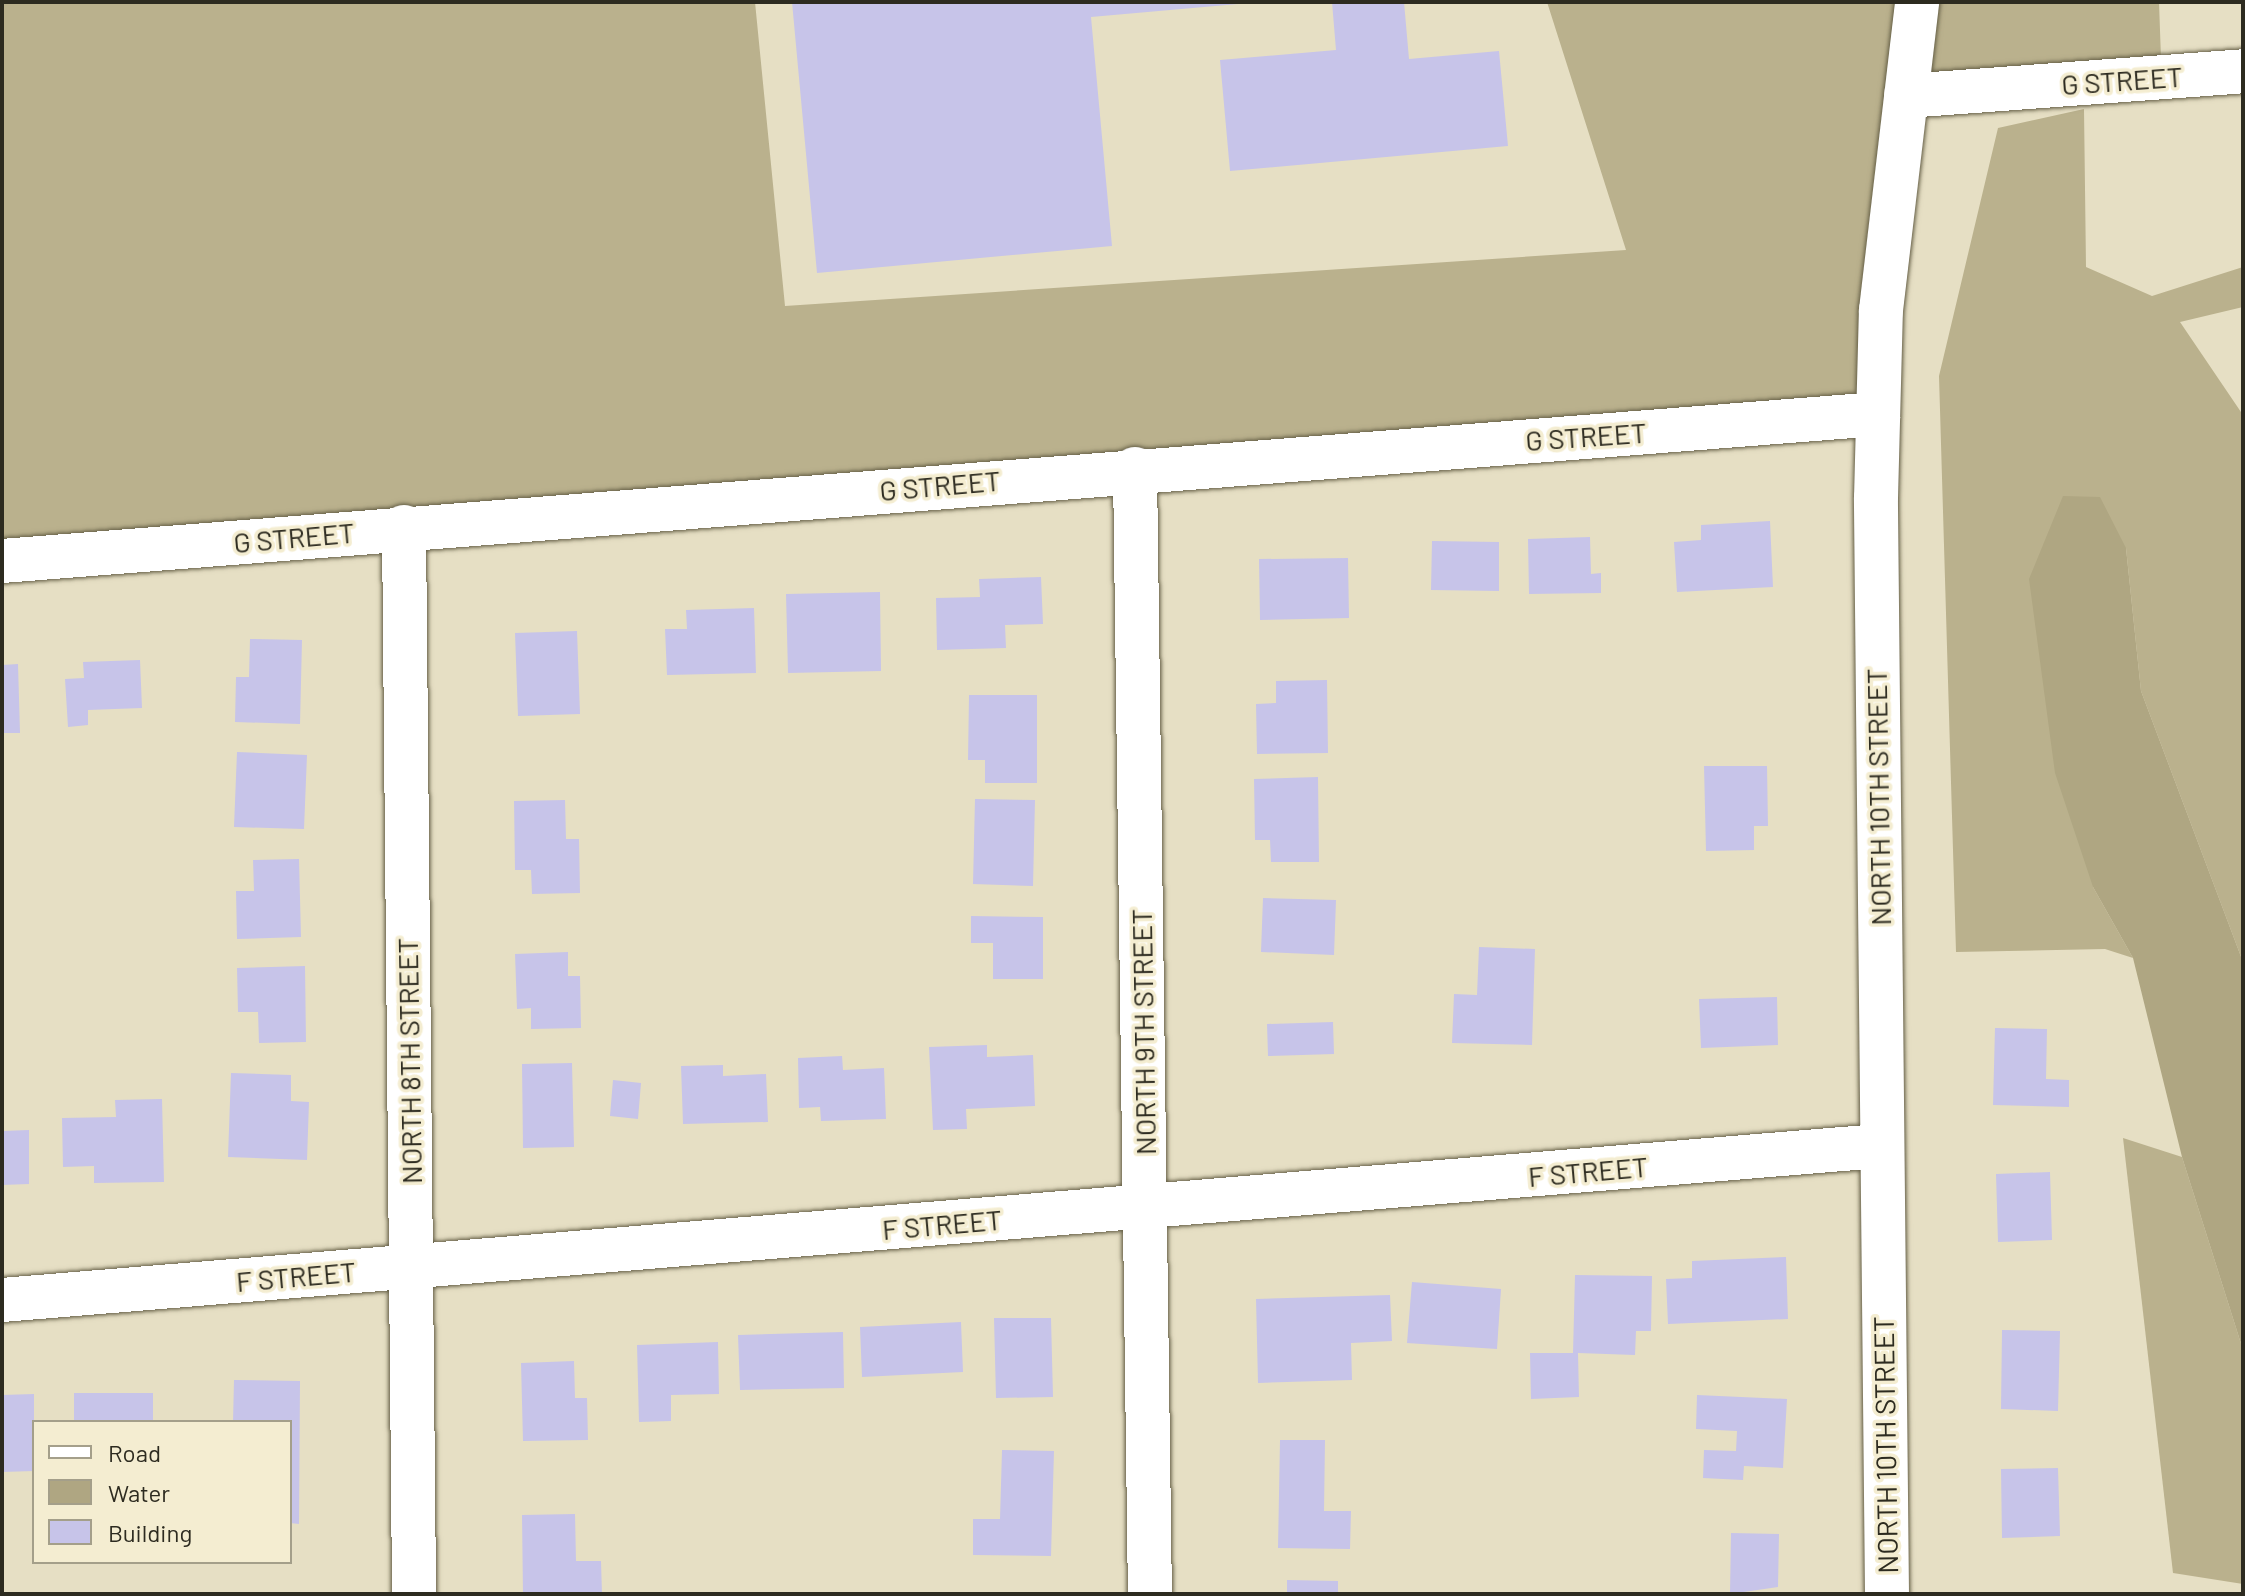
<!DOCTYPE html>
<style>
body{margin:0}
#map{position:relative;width:2245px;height:1596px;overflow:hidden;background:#e6dfc4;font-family:Barlow,sans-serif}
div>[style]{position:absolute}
.forest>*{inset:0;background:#bab18d}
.water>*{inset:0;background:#afa682}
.building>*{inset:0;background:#c7c4e9}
.roads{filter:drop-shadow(0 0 2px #655f46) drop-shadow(0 0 2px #655f46)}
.minor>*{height:44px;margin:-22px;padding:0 22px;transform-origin:22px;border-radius:22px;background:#fff}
span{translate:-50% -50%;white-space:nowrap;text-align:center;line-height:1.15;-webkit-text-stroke:7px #f4edd1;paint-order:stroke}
.street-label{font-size:28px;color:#2d2b20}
.frame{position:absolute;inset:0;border:4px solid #2d2b20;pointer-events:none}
.legend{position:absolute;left:32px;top:1420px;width:260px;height:144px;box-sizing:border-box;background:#f4edd1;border:2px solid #a49f8a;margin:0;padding:10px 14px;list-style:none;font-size:24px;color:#2d2b20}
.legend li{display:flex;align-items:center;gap:16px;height:40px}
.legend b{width:40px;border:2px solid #a49f8a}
</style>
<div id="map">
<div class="forest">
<div style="clip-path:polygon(2px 2px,755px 2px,785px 306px,1626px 250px,1547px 2px,2159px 2px,2162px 87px,1910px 105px,1883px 409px,2px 563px)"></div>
<div style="clip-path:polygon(2084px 109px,2086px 267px,2152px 296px,2243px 267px,2243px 307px,2180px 322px,2243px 415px,2243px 962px,2141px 691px,2126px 548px,2093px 887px,2133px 958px,2105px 949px,1956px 952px,1939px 376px,1998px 128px)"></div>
<div style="clip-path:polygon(2123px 1138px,2182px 1157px,2243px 1350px,2243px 1584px,2173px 1573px)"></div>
</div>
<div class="water">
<div style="clip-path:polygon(2063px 496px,2100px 497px,2126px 548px,2141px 691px,2243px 962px,2243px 1350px,2182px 1157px,2133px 958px,2093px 887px,2055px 773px,2029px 579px)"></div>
</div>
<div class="building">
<div style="clip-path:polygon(792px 2px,1238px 2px,1238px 4px,1091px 17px,1112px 246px,817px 273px)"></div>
<div style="clip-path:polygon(1332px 2px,1404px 2px,1409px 59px,1499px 51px,1508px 146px,1230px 171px,1220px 60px,1336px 50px)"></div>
<div style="clip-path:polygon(1770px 521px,1773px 587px,1677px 592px,1674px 542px,1701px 540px,1701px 525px)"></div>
<div style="clip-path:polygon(1590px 537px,1591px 574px,1601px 573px,1601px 593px,1529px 594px,1528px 539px)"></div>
<div style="clip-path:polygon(1432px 541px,1499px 542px,1499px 591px,1431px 590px)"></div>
<div style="clip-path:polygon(1348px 558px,1349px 618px,1260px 620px,1259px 559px)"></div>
<div style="clip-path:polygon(1041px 577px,1043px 624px,1005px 625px,1006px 648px,937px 650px,936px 598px,980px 597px,979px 579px)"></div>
<div style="clip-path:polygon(880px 592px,881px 671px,788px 673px,786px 594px)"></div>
<div style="clip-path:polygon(754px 608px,756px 673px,667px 675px,665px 629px,687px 629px,686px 610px)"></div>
<div style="clip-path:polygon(577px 631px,580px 714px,518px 716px,515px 633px)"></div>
<div style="clip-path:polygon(250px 639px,302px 640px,300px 724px,235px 722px,236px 677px,249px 677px)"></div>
<div style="clip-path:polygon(140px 660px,142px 708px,88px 710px,88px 725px,68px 727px,65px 679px,84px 678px,83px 662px)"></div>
<div style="clip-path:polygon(18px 664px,20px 733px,2px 733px,2px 665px)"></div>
<div style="clip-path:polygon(1327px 680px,1328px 753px,1257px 754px,1256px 704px,1276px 703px,1276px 681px)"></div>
<div style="clip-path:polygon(969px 695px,1037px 695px,1037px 783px,985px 783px,985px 760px,968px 760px)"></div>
<div style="clip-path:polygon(237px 752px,307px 755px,304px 829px,234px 827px)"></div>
<div style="clip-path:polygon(1704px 766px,1767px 766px,1768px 826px,1754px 826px,1754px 850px,1706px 851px)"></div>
<div style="clip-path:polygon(1318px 777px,1319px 862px,1271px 862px,1270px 840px,1255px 840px,1254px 779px)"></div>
<div style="clip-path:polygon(975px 799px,1035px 800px,1033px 886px,973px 884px)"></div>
<div style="clip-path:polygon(565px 800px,566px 839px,579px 839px,580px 893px,532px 894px,531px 870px,515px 870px,514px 801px)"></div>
<div style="clip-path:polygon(299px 859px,301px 937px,237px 939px,236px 891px,254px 891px,253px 860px)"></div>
<div style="clip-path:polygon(1263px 898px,1336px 900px,1334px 955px,1261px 952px)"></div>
<div style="clip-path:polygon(971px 916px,1043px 917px,1043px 979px,993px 979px,993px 943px,971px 943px)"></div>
<div style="clip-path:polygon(1479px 947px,1535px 949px,1532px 1045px,1452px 1043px,1454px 994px,1477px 995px)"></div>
<div style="clip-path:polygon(568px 952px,568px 976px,580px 976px,581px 1028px,531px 1029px,531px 1008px,517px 1009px,515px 954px)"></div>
<div style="clip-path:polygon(305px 966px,306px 1042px,259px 1043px,258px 1012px,238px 1012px,237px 968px)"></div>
<div style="clip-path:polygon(1777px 997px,1778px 1045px,1701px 1048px,1699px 999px)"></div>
<div style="clip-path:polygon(1333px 1022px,1334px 1054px,1268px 1056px,1267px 1024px)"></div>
<div style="clip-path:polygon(1995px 1028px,2047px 1029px,2046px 1079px,2069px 1080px,2069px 1107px,1993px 1105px)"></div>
<div style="clip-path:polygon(987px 1045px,987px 1057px,1033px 1055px,1035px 1106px,966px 1109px,967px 1129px,933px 1130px,929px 1047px)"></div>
<div style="clip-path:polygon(842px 1056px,843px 1070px,884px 1068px,886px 1119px,821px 1121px,820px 1107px,799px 1108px,798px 1058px)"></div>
<div style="clip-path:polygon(572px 1063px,574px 1147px,523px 1148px,522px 1064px)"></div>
<div style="clip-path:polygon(723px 1065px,723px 1076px,766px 1074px,768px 1122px,683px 1124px,681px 1066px)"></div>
<div style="clip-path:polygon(231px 1073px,291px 1075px,291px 1101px,309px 1102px,307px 1160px,228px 1157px)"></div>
<div style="clip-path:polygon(613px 1080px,641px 1083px,638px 1119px,610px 1116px)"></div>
<div style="clip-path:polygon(162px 1099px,164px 1182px,94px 1183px,94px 1166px,63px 1167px,62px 1118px,116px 1117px,115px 1100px)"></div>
<div style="clip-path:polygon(29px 1130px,29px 1184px,2px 1185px,2px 1131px)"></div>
<div style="clip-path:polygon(2050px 1172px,2052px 1240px,1998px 1242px,1996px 1174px)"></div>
<div style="clip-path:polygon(1786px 1257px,1788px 1319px,1668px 1324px,1666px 1279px,1692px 1278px,1692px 1261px)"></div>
<div style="clip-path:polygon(1575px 1275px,1652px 1276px,1651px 1331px,1636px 1331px,1635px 1355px,1578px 1353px,1579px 1397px,1531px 1399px,1530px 1353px,1573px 1353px)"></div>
<div style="clip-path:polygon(1412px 1282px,1501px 1289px,1497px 1349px,1407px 1343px)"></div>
<div style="clip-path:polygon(1390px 1295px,1392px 1341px,1351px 1343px,1352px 1380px,1258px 1383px,1256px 1299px)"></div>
<div style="clip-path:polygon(994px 1318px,1051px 1318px,1053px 1397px,996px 1398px)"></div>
<div style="clip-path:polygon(961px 1322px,963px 1372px,862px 1377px,860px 1327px)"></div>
<div style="clip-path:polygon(2002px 1330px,2060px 1331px,2058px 1411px,2001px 1409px)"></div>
<div style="clip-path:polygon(843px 1332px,844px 1388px,740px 1390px,738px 1335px)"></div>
<div style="clip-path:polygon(718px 1342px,719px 1394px,671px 1395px,671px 1421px,639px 1422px,637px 1345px)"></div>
<div style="clip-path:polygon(574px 1361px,575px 1398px,587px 1398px,588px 1440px,523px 1441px,521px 1363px)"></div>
<div style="clip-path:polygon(234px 1380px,300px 1381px,299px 1524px,290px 1523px,290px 1422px,233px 1422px)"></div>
<div style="clip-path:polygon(74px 1393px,153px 1393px,153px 1422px,74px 1422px)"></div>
<div style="clip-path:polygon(34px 1394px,34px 1471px,2px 1472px,2px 1395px)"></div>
<div style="clip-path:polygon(1697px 1395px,1787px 1399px,1783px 1468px,1744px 1466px,1743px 1480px,1703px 1478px,1704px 1450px,1736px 1451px,1737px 1431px,1696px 1429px)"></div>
<div style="clip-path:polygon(1280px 1440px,1325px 1440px,1324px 1511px,1351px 1511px,1350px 1549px,1278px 1548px)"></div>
<div style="clip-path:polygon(1002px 1450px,1054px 1451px,1051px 1556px,973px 1555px,973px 1519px,1000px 1519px)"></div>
<div style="clip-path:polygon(2058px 1468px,2060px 1536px,2002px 1538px,2001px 1469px)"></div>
<div style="clip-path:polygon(575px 1514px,576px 1561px,601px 1561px,602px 1594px,523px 1594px,522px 1515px)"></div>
<div style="clip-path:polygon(1731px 1533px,1779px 1534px,1778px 1587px,1730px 1594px)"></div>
<div style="clip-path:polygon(1287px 1580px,1338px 1581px,1338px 1594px,1287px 1594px)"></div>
</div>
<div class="roads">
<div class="minor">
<div style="left:1906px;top:96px;width:338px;rotate:-4.2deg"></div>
<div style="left:1135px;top:469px;width:1125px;rotate:89.24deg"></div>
<div style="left:404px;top:527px;width:1067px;rotate:89.46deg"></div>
<div style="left:2px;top:561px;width:1882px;rotate:-4.48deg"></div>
<div style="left:2px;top:1300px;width:1885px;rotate:-4.69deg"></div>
<div style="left:1887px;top:1594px;width:1096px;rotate:-90.58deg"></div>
<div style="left:1876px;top:498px;width:188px;rotate:-88.5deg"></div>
<div style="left:1881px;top:310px;width:310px;rotate:-83.3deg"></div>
</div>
</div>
<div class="street-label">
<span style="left:2122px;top:80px;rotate:-4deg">G STREET</span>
<span style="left:1586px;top:436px;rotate:-4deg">G STREET</span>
<span style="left:940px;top:485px;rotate:-5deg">G STREET</span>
<span style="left:294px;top:537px;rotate:-5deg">G STREET</span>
<span style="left:1878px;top:797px;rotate:-91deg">NORTH 10TH STREET</span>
<span style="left:1143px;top:1032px;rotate:-91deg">NORTH 9TH STREET</span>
<span style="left:409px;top:1061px;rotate:-91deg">NORTH 8TH STREET</span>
<span style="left:1588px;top:1171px;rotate:-5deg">F STREET</span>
<span style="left:942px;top:1224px;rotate:-5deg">F STREET</span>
<span style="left:296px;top:1276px;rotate:-5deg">F STREET</span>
<span style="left:1885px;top:1445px;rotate:-91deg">NORTH 10TH STREET</span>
</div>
<div class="frame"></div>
<ul class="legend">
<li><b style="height:10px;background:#fff"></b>Road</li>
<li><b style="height:22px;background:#afa682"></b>Water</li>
<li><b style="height:22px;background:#c7c4e9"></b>Building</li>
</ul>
</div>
